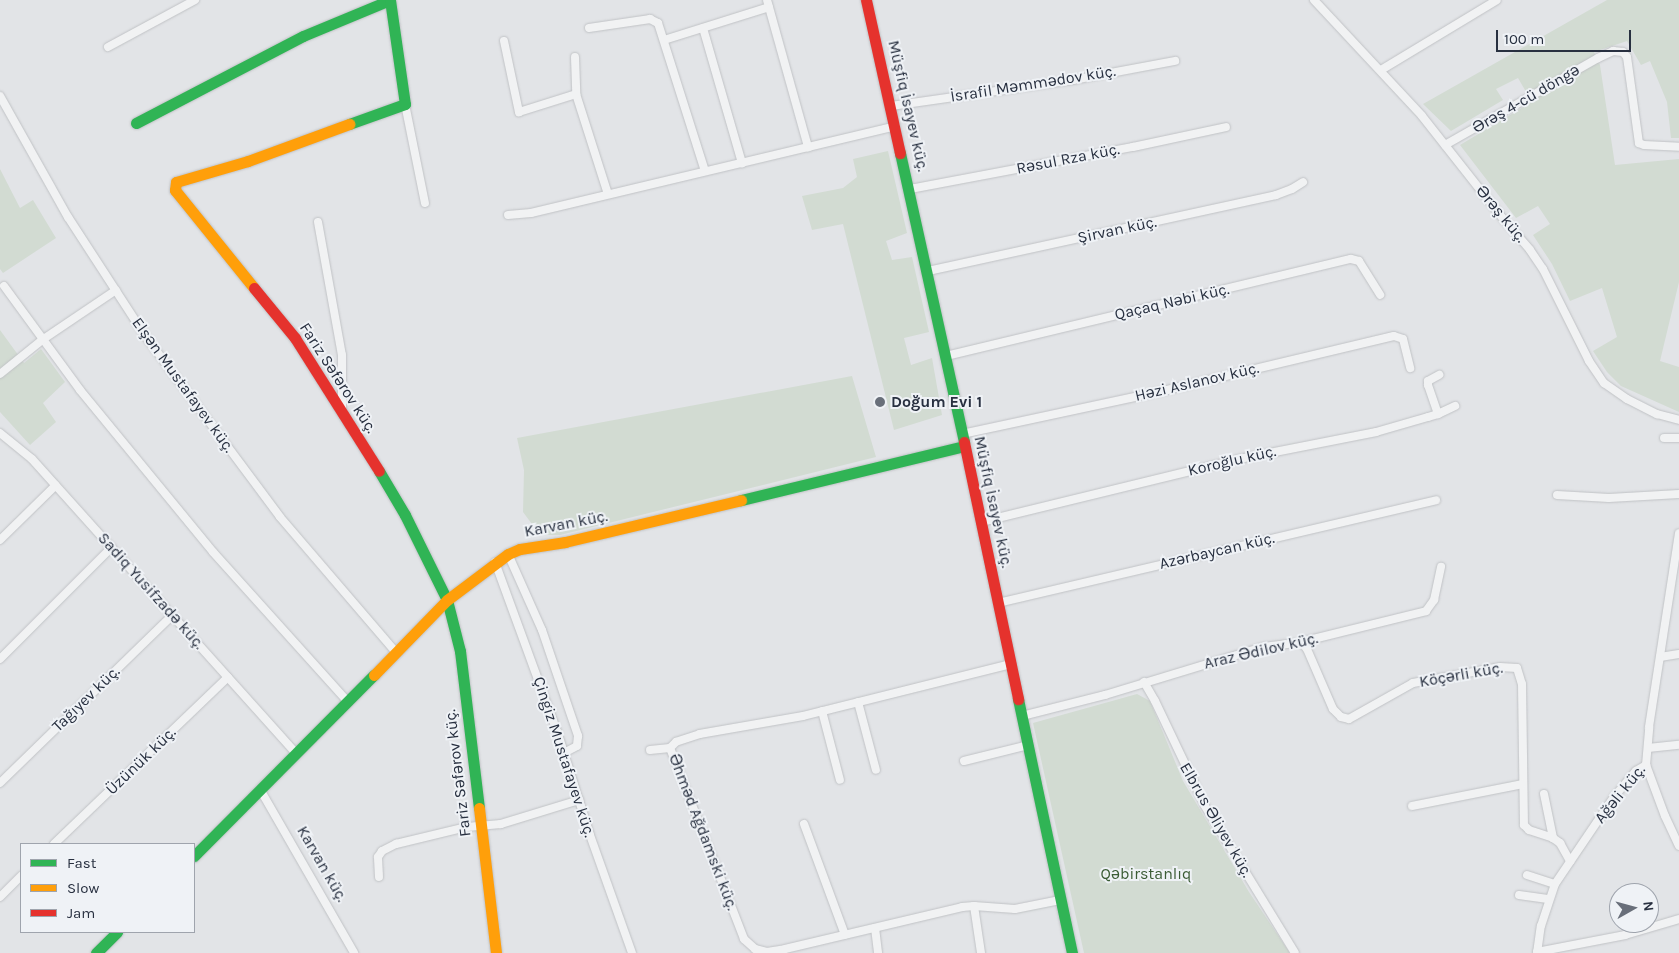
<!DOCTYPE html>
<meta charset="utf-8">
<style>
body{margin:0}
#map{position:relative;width:1679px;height:953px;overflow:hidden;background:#e2e4e7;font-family:Karla,sans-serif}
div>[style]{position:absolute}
.green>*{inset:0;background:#d2dbd2}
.roads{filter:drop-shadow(0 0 1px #c0c2c5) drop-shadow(0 0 1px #c0c2c5)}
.street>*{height:8px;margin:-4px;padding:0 4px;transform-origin:4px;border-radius:4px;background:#f1f2f3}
.fast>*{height:11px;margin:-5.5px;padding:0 5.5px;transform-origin:5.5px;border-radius:5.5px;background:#30b455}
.slow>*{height:11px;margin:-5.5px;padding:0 5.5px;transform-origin:5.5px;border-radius:5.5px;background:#ff9f0a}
.jam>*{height:11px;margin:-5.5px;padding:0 5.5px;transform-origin:5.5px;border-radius:5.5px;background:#e5322d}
.dots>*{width:14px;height:14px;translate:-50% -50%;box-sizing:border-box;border:2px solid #eff2f6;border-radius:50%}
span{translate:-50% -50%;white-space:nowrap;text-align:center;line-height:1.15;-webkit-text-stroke:4px #eff2f6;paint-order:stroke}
.street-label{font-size:16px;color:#283040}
.poi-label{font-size:16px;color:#283040;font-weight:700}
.left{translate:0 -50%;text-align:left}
.park-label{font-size:16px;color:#3b5c35}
.legend{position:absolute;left:20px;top:843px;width:175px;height:90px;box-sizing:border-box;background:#eff2f6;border:1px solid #9fa4ad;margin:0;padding:6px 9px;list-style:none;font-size:15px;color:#283040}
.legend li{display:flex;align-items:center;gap:10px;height:25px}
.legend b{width:25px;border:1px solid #9fa4ad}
.north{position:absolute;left:1609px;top:883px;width:50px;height:50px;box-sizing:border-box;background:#eff2f6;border:1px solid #9fa4ad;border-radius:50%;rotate:83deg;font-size:14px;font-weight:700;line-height:20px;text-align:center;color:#283040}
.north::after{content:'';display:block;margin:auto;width:18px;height:22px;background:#696f7a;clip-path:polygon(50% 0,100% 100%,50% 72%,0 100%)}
.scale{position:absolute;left:1496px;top:30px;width:135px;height:22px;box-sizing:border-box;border:2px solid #283040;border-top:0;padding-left:6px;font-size:15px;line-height:18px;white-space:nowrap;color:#283040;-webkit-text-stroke:4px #eff2f6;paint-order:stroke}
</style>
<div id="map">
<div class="green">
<div style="clip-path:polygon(1607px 0,1679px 0,1679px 138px,1671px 138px,1667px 102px,1650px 61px,1641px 65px,1627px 41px,1594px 52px,1600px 65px,1615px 165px,1679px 159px,1679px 282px,1660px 361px,1679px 367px,1679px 412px,1621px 386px,1607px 372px,1593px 351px,1617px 337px,1602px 288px,1570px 301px,1552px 264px,1533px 235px,1550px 224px,1538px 206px,1516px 218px,1460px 145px,1532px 102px,1518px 78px,1496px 89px,1503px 100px,1451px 131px,1423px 104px)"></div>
<div style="clip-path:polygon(888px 151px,907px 233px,886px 241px,892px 260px,912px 257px,929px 332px,904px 338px,911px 365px,932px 358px,942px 415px,894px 430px,843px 224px,812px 230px,802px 196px,843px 188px,857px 177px,853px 159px)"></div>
<div style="clip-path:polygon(0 169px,20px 208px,33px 200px,56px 238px,3px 273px,0 269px)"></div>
<div style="clip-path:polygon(0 330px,24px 363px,41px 349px,65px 382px,43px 403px,56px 422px,30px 445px,0 412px)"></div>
<div style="clip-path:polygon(852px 376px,876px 457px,560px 535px,540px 535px,523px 512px,524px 470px,517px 438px)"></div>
<div style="clip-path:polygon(1137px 694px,1150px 701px,1183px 781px,1249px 892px,1290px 953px,1084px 953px,1033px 723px)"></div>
</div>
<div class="roads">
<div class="street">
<div style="left:767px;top:0;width:153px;rotate:74.4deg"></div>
<div style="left:1314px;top:0;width:158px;rotate:47deg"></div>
<div style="left:1422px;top:116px;width:134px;rotate:51.7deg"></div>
<div style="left:1505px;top:221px;width:38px;rotate:49deg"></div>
<div style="left:1530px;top:250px;width:23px;rotate:56deg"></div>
<div style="left:1543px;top:269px;width:103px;rotate:63.4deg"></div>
<div style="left:1589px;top:361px;width:27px;rotate:56deg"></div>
<div style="left:1604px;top:383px;width:28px;rotate:35deg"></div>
<div style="left:1627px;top:399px;width:34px;rotate:27deg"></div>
<div style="left:1657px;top:414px;width:23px;rotate:15deg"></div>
<div style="left:589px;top:28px;width:62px;rotate:-8.4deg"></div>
<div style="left:650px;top:19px;width:9px;rotate:27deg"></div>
<div style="left:658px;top:23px;width:155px;rotate:72.4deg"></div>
<div style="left:703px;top:28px;width:141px;rotate:73.9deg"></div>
<div style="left:664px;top:40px;width:110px;rotate:-17.4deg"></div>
<div style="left:504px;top:41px;width:73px;rotate:78.1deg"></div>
<div style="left:519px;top:112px;width:60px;rotate:-17.5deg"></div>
<div style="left:576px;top:94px;width:105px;rotate:72.3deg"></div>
<div style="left:108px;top:47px;width:99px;rotate:-28.4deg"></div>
<div style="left:575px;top:57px;width:37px;rotate:88deg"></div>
<div style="left:1381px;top:70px;width:135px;rotate:-31.1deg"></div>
<div style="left:0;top:96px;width:139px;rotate:60.7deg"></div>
<div style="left:68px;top:217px;width:143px;rotate:57deg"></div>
<div style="left:146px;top:337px;width:224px;rotate:53.3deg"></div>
<div style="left:280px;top:517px;width:177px;rotate:49.4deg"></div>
<div style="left:405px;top:104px;width:101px;rotate:78.6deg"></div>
<div style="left:891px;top:106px;width:184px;rotate:-8.1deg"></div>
<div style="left:1073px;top:80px;width:104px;rotate:-10.6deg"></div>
<div style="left:1445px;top:145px;width:176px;rotate:-29.6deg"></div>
<div style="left:1598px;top:58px;width:17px;rotate:-25deg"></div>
<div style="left:1613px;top:51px;width:10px;rotate:6deg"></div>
<div style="left:1623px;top:52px;width:6px;rotate:51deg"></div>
<div style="left:1627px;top:57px;width:87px;rotate:82.1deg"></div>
<div style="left:1639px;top:143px;width:5px;rotate:22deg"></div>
<div style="left:1644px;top:145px;width:35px;rotate:3deg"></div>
<div style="left:910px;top:189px;width:227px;rotate:-10.7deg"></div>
<div style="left:1133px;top:147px;width:95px;rotate:-12.1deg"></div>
<div style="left:508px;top:215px;width:23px;rotate:-5deg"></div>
<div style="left:531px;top:213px;width:375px;rotate:-13.4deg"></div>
<div style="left:318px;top:222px;width:135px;rotate:79.8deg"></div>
<div style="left:342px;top:355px;width:55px;rotate:90deg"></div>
<div style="left:928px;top:271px;width:356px;rotate:-12.3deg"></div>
<div style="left:1276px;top:195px;width:17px;rotate:-21deg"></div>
<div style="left:1292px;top:189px;width:13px;rotate:-32deg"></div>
<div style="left:4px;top:286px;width:129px;rotate:53.8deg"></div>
<div style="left:80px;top:390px;width:210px;rotate:50.6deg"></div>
<div style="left:213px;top:552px;width:200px;rotate:48deg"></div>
<div style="left:946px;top:356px;width:416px;rotate:-13.5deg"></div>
<div style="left:1351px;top:259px;width:8px;rotate:14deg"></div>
<div style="left:1359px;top:261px;width:40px;rotate:58deg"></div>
<div style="left:0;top:374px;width:54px;rotate:-39deg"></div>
<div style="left:42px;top:340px;width:89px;rotate:-34deg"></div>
<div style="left:1438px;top:414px;width:19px;rotate:-25deg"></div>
<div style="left:0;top:433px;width:41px;rotate:39.1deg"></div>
<div style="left:32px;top:459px;width:397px;rotate:48.1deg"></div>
<div style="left:962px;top:434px;width:210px;rotate:-12.1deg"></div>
<div style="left:1167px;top:390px;width:233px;rotate:-13.4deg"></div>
<div style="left:1394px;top:336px;width:9px;rotate:18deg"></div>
<div style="left:1403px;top:339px;width:30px;rotate:76deg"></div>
<div style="left:1664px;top:438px;width:15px"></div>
<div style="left:1557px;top:495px;width:52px;rotate:3.3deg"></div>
<div style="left:1609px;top:498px;width:70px;rotate:-3.3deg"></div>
<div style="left:981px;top:522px;width:266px;rotate:-13.7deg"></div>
<div style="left:1239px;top:459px;width:140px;rotate:-11.1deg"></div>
<div style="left:1376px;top:432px;width:54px;rotate:-16.1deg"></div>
<div style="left:1428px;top:417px;width:10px;rotate:-17deg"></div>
<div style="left:1438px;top:414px;width:31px;rotate:-109deg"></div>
<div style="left:1428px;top:385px;width:4px;rotate:-90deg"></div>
<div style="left:1428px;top:381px;width:13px;rotate:-29deg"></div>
<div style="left:0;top:540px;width:78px;rotate:-44.5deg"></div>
<div style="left:508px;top:554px;width:83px;rotate:65.9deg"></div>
<div style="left:542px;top:630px;width:112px;rotate:71.2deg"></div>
<div style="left:578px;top:736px;width:10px;rotate:96deg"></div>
<div style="left:577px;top:746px;width:15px;rotate:152deg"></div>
<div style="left:495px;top:562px;width:180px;rotate:69.9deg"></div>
<div style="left:557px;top:731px;width:109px;rotate:72.4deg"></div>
<div style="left:590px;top:835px;width:125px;rotate:70.4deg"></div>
<div style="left:998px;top:603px;width:450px;rotate:-13.2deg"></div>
<div style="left:1301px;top:642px;width:9px;rotate:49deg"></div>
<div style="left:1307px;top:649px;width:65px;rotate:66.6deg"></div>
<div style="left:1333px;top:709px;width:11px;rotate:45deg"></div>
<div style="left:1341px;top:717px;width:8px;rotate:14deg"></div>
<div style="left:1349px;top:719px;width:73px;rotate:-29.4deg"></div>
<div style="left:1413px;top:683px;width:88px;rotate:-10.4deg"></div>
<div style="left:1500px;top:667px;width:17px;rotate:3deg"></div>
<div style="left:1517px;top:668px;width:17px;rotate:73deg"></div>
<div style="left:1522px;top:684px;width:141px;rotate:89.2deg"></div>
<div style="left:1524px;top:825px;width:7px;rotate:45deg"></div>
<div style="left:1529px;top:830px;width:25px;rotate:18deg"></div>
<div style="left:1553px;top:838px;width:9px;rotate:36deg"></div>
<div style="left:1560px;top:843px;width:21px;rotate:61deg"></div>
<div style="left:1660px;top:657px;width:19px;rotate:-9deg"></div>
<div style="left:0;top:659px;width:158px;rotate:-45deg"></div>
<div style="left:1011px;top:664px;width:214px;rotate:166deg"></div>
<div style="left:803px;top:716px;width:105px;rotate:170.1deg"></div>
<div style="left:700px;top:734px;width:25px;rotate:162deg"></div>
<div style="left:676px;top:742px;width:8px;rotate:135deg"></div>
<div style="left:670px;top:748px;width:205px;rotate:68.8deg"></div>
<div style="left:744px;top:939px;width:15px;rotate:42deg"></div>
<div style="left:755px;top:949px;width:12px;rotate:14deg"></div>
<div style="left:767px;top:952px;width:18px;rotate:-9deg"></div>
<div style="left:785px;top:949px;width:182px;rotate:-13.3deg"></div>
<div style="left:962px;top:907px;width:12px;rotate:-5deg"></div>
<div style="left:974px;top:906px;width:41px;rotate:4.2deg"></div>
<div style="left:1015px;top:909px;width:46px;rotate:-11.3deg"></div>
<div style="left:1144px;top:682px;width:22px;rotate:60deg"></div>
<div style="left:1155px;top:701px;width:116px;rotate:64.5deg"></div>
<div style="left:1205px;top:806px;width:172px;rotate:58.5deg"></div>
<div style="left:858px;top:702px;width:70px;rotate:75.2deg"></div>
<div style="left:822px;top:711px;width:71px;rotate:75.4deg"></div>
<div style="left:1022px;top:716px;width:86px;rotate:-14.2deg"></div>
<div style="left:1105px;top:695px;width:165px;rotate:-16.9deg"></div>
<div style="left:1263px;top:647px;width:38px;rotate:-7deg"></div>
<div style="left:1301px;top:642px;width:129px;rotate:-13.9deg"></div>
<div style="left:1426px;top:611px;width:14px;rotate:-54deg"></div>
<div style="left:1434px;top:600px;width:34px;rotate:-78deg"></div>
<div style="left:1648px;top:748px;width:31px;rotate:-6deg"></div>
<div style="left:650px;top:750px;width:20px;rotate:-6deg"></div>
<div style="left:964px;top:761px;width:66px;rotate:-14deg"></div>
<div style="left:1646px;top:765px;width:54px;rotate:69.6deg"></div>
<div style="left:1665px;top:816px;width:33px;rotate:65deg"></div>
<div style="left:0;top:783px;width:241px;rotate:-44.2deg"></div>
<div style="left:261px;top:791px;width:187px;rotate:60.1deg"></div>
<div style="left:1544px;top:794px;width:45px;rotate:78.4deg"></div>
<div style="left:1412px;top:806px;width:113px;rotate:-11.2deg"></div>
<div style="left:804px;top:824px;width:118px;rotate:69.7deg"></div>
<div style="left:54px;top:844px;width:241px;rotate:-43.8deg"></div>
<div style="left:1527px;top:875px;width:29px;rotate:18deg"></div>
<div style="left:379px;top:877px;width:20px;rotate:-93deg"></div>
<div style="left:378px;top:857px;width:7px;rotate:-56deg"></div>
<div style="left:382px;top:851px;width:16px;rotate:-27deg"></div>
<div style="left:396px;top:844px;width:73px;rotate:-13.5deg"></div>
<div style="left:467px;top:827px;width:34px;rotate:-5deg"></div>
<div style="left:501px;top:824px;width:82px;rotate:-17.1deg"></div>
<div style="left:1519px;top:895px;width:29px;rotate:8deg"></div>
<div style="left:0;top:897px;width:30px;rotate:-45deg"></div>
<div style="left:974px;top:906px;width:48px;rotate:81.5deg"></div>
<div style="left:875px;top:928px;width:25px;rotate:83deg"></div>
<div style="left:1537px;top:952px;width:90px;rotate:-10.9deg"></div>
<div style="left:1625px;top:935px;width:56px;rotate:-16.5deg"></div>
<div style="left:1537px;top:953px;width:27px;rotate:-82deg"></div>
<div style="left:1541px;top:926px;width:44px;rotate:-71.6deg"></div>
<div style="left:1555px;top:884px;width:105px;rotate:-55.9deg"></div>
<div style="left:1614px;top:797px;width:34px;rotate:-50deg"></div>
<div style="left:1636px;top:771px;width:12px;rotate:-31deg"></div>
<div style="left:1646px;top:765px;width:38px;rotate:-85deg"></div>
<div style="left:1649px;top:727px;width:196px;rotate:-81.2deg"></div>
</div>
<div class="fast">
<div style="left:136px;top:123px;width:188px;rotate:-27.5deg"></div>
<div style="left:303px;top:36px;width:94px;rotate:-22.5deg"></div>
<div style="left:390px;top:0;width:105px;rotate:81.8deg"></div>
<div style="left:405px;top:104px;width:59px;rotate:160.3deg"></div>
<div style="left:900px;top:153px;width:296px;rotate:77.5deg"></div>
<div style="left:379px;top:471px;width:51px;rotate:59.4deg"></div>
<div style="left:405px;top:515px;width:95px;rotate:63.7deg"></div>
<div style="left:447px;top:600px;width:53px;rotate:75.7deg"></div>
<div style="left:460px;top:651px;width:158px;rotate:83.1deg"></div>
<div style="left:741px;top:500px;width:229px;rotate:-13.6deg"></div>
<div style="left:1018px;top:699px;width:260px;rotate:78deg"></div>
<div style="left:194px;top:856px;width:255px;rotate:-45.2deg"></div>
<div style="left:96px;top:953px;width:30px;rotate:-45deg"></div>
</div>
<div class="slow">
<div style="left:254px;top:288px;width:126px;rotate:-128.9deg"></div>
<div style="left:175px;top:190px;width:8px;rotate:-83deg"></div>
<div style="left:176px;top:182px;width:75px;rotate:-16.3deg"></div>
<div style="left:248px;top:161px;width:108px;rotate:-20.1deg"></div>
<div style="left:374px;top:675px;width:105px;rotate:-45.8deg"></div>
<div style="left:447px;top:600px;width:76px;rotate:-37deg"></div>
<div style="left:508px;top:554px;width:13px;rotate:-23deg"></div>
<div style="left:520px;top:549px;width:46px;rotate:-8.8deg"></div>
<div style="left:565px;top:542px;width:181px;rotate:-13.4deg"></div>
<div style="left:479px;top:808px;width:146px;rotate:83.3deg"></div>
</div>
<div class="jam">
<div style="left:866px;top:0;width:157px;rotate:77.5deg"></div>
<div style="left:254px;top:288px;width:65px;rotate:50.6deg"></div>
<div style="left:295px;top:338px;width:157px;rotate:57.7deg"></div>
<div style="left:964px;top:442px;width:263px;rotate:78.1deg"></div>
</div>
</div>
<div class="dots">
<div style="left:880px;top:402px;background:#696f7a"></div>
</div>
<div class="street-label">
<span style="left:1033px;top:84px;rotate:-9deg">İsrafil Məmmədov küç.</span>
<span style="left:1526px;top:99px;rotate:-30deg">Ərəş 4-cü döngə</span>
<span style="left:908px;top:106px;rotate:77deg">Müşfiq İsayev küç.</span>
<span style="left:1068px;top:159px;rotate:-11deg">Rəsul Rza küç.</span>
<span style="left:1501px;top:214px;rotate:50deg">Ərəş küç.</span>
<span style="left:1117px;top:230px;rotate:-12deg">Şirvan küç.</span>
<span style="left:1172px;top:302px;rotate:-13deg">Qaçaq Nəbi küç.</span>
<span style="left:338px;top:378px;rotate:57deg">Fariz Səfərov küç.</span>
<span style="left:1197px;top:382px;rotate:-13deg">Həzi Aslanov küç.</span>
<span style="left:183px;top:385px;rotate:54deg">Elşən Mustafayev küç.</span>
<span style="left:1232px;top:461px;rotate:-13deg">Koroğlu küç.</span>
<span style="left:993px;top:502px;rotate:78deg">Müşfiq İsayev küç.</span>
<span style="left:566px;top:524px;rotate:-11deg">Karvan küç.</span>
<span style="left:1217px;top:551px;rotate:-13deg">Azərbaycan küç.</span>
<span style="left:151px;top:591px;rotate:48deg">Sadiq Yusifzadə küç.</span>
<span style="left:1261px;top:651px;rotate:-13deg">Araz Ədilov küç.</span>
<span style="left:1461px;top:675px;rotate:-10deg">Köçərli küç.</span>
<span style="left:86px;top:699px;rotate:-44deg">Tağıyev küç.</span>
<span style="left:564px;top:757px;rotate:72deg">Çingiz Mustafayev küç.</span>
<span style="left:141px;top:761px;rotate:-44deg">Üzünük küç.</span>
<span style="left:458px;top:773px;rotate:-97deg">Fariz Səfərov küç.</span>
<span style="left:1620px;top:794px;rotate:-51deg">Ağəli küç.</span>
<span style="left:1216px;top:820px;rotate:60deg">Elbrus Əliyev küç.</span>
<span style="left:703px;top:832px;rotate:69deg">Əhməd Ağdamski küç.</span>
<span style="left:322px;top:864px;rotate:60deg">Karvan küç.</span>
</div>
<div class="poi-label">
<span class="left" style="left:891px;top:402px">Doğum Evi 1</span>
</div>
<div class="park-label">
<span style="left:1146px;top:874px">Qəbirstanlıq</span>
</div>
<ul class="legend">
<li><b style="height:6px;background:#30b455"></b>Fast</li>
<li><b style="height:6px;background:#ff9f0a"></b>Slow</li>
<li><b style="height:6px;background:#e5322d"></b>Jam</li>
</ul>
<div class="north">N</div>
<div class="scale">100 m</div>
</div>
